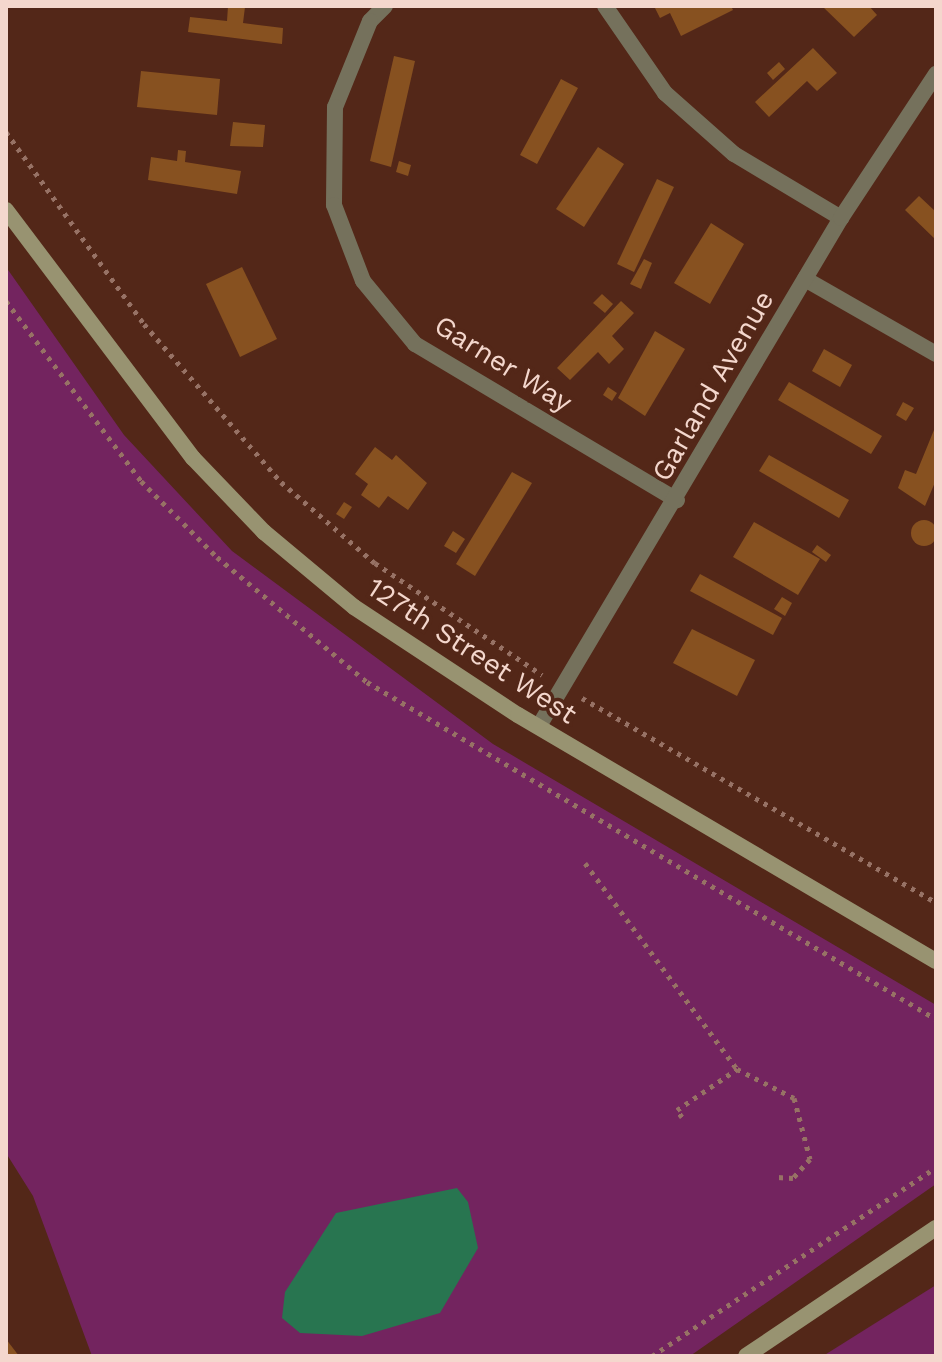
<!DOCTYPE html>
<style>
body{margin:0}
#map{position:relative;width:942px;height:1362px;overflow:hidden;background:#532718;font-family:"Work Sans",sans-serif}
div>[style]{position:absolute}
.green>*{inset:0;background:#73245f}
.water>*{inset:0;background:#287550}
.building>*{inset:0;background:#875120}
.round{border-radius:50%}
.path>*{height:5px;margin-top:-2.5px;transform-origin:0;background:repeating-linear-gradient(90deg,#977265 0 4px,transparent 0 10px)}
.street>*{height:16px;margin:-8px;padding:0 8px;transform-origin:8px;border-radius:8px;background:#75715c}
.secondary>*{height:16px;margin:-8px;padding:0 8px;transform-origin:8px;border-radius:8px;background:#989371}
span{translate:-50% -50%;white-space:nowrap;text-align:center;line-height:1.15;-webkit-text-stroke:7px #532718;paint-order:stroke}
.street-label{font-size:28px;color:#f4d7cd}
.frame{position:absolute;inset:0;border:8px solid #f4d7cd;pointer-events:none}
</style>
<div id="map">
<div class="green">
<div style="clip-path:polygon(6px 267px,124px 435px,232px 551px,493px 744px,936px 1005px,936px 1184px,690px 1356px,92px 1356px,33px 1196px,6px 1153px)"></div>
<div style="clip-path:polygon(936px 1285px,936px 1356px,823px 1356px)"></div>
</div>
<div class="water">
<div style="clip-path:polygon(457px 1188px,468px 1202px,478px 1248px,440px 1313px,362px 1336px,300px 1333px,282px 1318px,285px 1292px,336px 1213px)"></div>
</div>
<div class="building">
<div style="clip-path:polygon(228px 6px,245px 7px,243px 23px,283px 28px,282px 44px,188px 32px,190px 17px,227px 21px)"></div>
<div style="clip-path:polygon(654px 6px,731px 6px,733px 10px,681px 36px,670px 13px,660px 18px)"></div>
<div style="clip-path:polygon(822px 6px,869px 6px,877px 15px,854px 37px)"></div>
<div style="clip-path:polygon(813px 48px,837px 73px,817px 91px,807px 81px,769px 117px,755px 102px)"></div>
<div style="clip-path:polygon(394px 56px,415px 61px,391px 167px,370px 161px)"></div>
<div style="clip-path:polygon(779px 62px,785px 69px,773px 80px,767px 73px)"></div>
<div style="clip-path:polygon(141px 71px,220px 79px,217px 115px,137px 107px)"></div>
<div style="clip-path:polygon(561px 79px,578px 88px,537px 164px,520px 155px)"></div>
<div style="clip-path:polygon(233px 122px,265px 125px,263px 147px,230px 146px)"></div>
<div style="clip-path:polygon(598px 147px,624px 164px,584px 227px,556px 209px)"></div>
<div style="clip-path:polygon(178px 150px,186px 151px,185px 162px,241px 171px,237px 194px,148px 180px,151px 157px,177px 161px)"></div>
<div style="clip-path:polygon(399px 161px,411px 165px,408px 176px,396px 172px)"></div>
<div style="clip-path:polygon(657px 179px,674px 187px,634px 272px,617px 264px)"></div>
<div style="clip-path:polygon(919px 196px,936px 212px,936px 240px,905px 210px)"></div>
<div style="clip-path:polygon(711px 223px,744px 244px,710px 304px,674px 283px)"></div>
<div style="clip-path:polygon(644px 259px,652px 263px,641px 289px,630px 284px)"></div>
<div style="clip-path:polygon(242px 267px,277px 339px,240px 357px,206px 284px)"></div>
<div style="clip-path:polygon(602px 294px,613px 304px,605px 313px,593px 303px)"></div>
<div style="clip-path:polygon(621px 301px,634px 313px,612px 336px,624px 349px,609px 364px,598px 352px,570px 380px,557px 368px)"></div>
<div style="clip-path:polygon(655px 331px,685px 349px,645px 416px,618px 398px)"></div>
<div style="clip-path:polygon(824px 349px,852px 365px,840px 387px,812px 371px)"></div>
<div style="clip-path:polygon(789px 382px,882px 436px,871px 454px,778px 400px)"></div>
<div style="clip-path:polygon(608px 387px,617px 393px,612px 401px,603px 395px)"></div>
<div style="clip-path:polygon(903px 402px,914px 408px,906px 421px,896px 415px)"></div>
<div style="clip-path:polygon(936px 425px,936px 480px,925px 506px,898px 488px,905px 470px,916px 474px)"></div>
<div style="clip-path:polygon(375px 447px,392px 460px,396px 455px,427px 483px,408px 510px,388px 496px,379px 508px,361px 495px,368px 484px,355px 474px)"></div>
<div style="clip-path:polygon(769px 455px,849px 500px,839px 518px,759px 471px)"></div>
<div style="clip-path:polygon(512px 472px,532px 483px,475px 576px,456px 564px)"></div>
<div style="clip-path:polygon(344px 502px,352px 507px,344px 519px,336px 514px)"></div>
<div class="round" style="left:911px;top:520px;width:26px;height:26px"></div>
<div style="clip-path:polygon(754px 522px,820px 559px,798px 595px,733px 557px)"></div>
<div style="clip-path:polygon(453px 531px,465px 539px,456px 553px,444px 546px)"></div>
<div style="clip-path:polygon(817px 545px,831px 555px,826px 562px,812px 552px)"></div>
<div style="clip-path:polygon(700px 574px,782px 618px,773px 635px,690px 591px)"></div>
<div style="clip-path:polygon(782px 597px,792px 603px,785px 616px,774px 609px)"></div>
<div style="clip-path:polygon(692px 629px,755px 660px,737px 696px,673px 663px)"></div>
<div style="clip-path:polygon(6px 1339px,19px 1356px,6px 1356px)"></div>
</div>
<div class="path">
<div style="left:6px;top:132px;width:236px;rotate:54.3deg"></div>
<div style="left:144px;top:324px;width:209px;rotate:49.1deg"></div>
<div style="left:281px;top:482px;width:124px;rotate:40.8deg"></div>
<div style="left:375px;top:563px;width:201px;rotate:33.8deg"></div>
<div style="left:6px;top:301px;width:225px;rotate:53.1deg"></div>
<div style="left:141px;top:481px;width:107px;rotate:45deg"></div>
<div style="left:217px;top:557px;width:195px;rotate:39.8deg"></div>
<div style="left:367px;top:682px;width:661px;rotate:30.64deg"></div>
<div style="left:582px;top:698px;width:409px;rotate:30deg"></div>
<div style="left:585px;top:863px;width:256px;rotate:53.6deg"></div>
<div style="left:737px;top:1069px;width:64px;rotate:27deg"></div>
<div style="left:794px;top:1098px;width:63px;rotate:75.3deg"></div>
<div style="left:810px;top:1159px;width:25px;rotate:132deg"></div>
<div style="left:793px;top:1178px;width:16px;rotate:-176deg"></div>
<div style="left:682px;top:1117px;width:9px;rotate:-126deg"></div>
<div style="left:677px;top:1110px;width:73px;rotate:-34.3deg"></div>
<div style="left:652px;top:1356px;width:341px;rotate:-33.6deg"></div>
</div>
<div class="street">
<div style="left:385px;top:6px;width:21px;rotate:135deg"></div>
<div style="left:370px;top:21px;width:93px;rotate:112.1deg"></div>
<div style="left:335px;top:107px;width:98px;rotate:90.6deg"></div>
<div style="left:334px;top:205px;width:81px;rotate:69.1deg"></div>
<div style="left:363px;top:281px;width:82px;rotate:50.5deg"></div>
<div style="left:415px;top:344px;width:305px;rotate:30.8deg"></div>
<div style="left:605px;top:6px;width:106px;rotate:55.4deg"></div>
<div style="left:665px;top:93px;width:92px;rotate:41.5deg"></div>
<div style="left:734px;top:154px;width:125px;rotate:30.9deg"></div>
<div style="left:805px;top:279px;width:151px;rotate:29.8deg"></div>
<div style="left:539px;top:726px;width:591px;rotate:-59.27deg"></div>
<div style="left:841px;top:218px;width:173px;rotate:-56.6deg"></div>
</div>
<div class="secondary">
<div style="left:6px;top:210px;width:311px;rotate:53deg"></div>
<div style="left:193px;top:458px;width:103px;rotate:46.2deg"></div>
<div style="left:264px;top:532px;width:117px;rotate:39.8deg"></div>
<div style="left:354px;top:607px;width:196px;rotate:33.4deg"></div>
<div style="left:518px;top:715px;width:485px;rotate:30.5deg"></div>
<div style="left:746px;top:1356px;width:229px;rotate:-34deg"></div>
</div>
<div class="street-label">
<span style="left:503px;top:364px;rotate:32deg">Garner Way</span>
<span style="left:713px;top:386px;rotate:-60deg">Garland Avenue</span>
<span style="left:472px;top:651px;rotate:33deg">127th Street West</span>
</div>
<div class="frame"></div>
</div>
